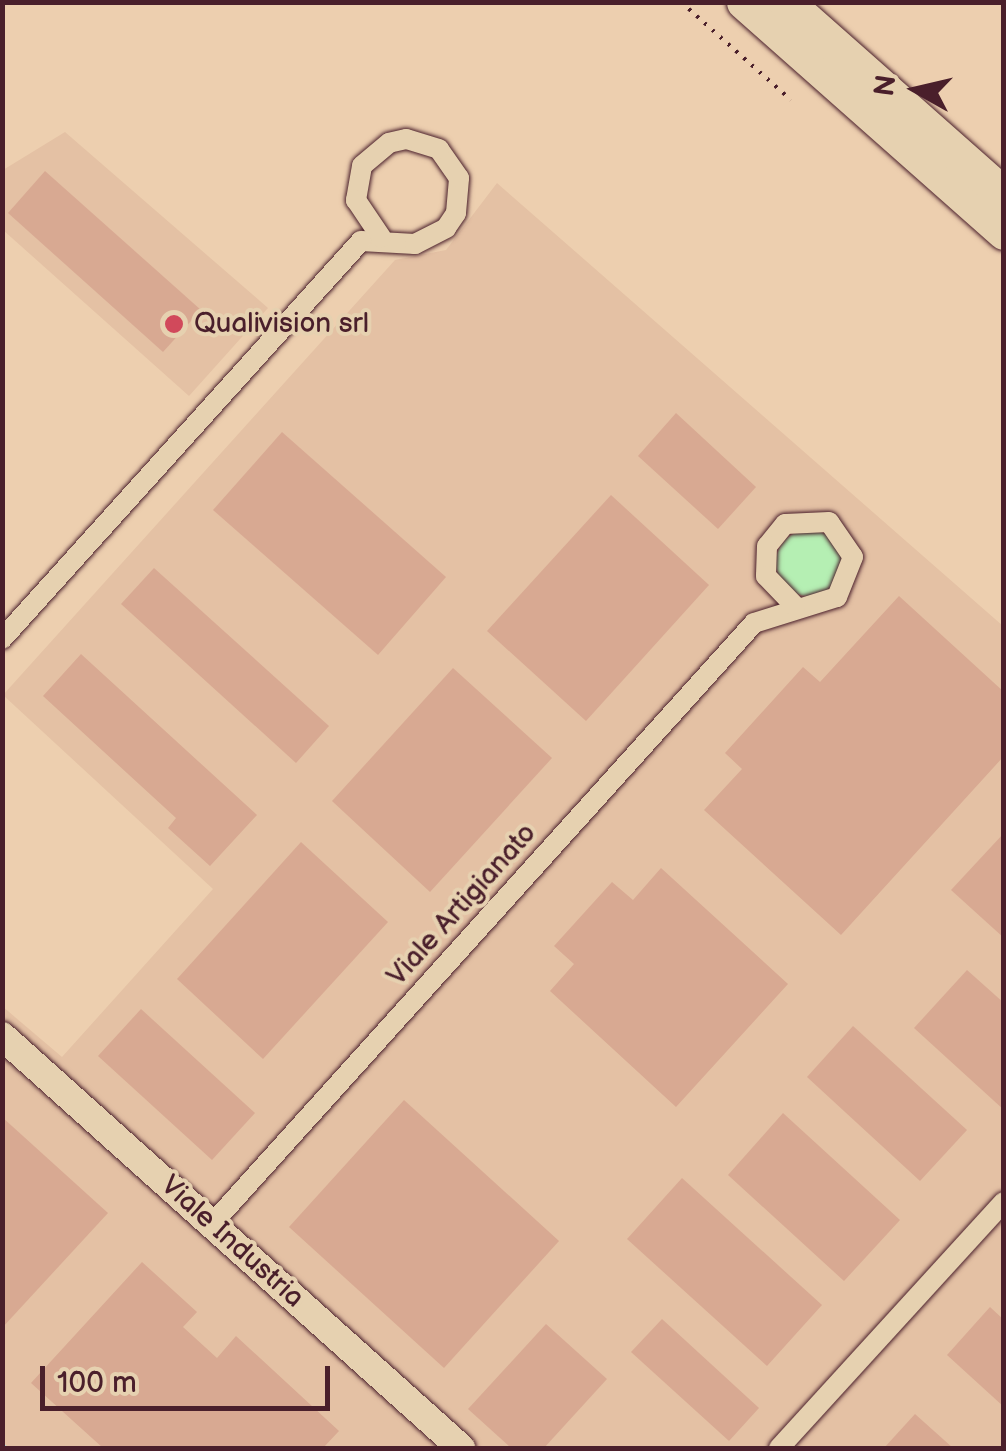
<!DOCTYPE html>
<style>
body{margin:0}
#map{position:relative;width:1006px;height:1451px;overflow:hidden;background:#edcfaf;font-family:"Balsamiq Sans",sans-serif}
div>[style]{position:absolute}
.built>*{inset:0;background:#e4c1a4}
.green>*{inset:0;background:#b5efb3}
.round{border-radius:50%}
.stream>*{height:6px;margin:-3px;padding:0 3px;transform-origin:3px;border-radius:3px;background:#8fdded}
.building>*{inset:0;background:#d8a992}
.path>*{height:4px;margin-top:-2px;transform-origin:0;background:repeating-linear-gradient(90deg,#4a1f2b 0 2.5px,transparent 0 10.5px)}
.roads{filter:drop-shadow(0 0 2px #4a1f2b) drop-shadow(0 0 2px #4a1f2b)}
.minor>*{height:20px;margin:-10px;padding:0 10px;transform-origin:10px;border-radius:10px;background:#e6d1b0}
.tertiary>*{height:28px;margin:-14px;padding:0 14px;transform-origin:14px;border-radius:14px;background:#e6d1b0}
.trunk>*{height:35px;margin:-17.5px;padding:0 17.5px;transform-origin:17.5px;border-radius:17.5px;background:#e6d1b0}
.dots>*{width:28px;height:28px;translate:-50% -50%;box-sizing:border-box;border:5px solid #e6d1b0;border-radius:50%}
span{translate:-50% -50%;white-space:nowrap;text-align:center;line-height:1.15;-webkit-text-stroke:8px #e6d1b0;paint-order:stroke}
.poi-label{font-size:28px;color:#4a1f2b}
.left{translate:0 -50%;text-align:left}
.street-label{font-size:28px;color:#4a1f2b}
.frame{position:absolute;inset:0;border:5px solid #4a1f2b;pointer-events:none}
.north{position:absolute;left:866px;top:40px;width:100px;height:100px;-webkit-text-stroke:8px #e6d1b0;paint-order:stroke;rotate:278deg;font-size:28px;font-weight:700;line-height:40px;text-align:center;color:#4a1f2b}
.north::after{content:'';display:block;margin:auto;width:35px;height:45px;background:#4a1f2b;clip-path:polygon(50% 0,100% 100%,50% 72%,0 100%)}
.scale{position:absolute;left:40px;top:1366px;width:290px;height:45px;box-sizing:border-box;border:5px solid #4a1f2b;border-top:0;padding-left:12px;font-size:30px;line-height:35px;white-space:nowrap;color:#4a1f2b;-webkit-text-stroke:8px #e6d1b0;paint-order:stroke}
</style>
<div id="map">
<div class="built">
<div style="clip-path:polygon(65px 132px,268px 308px,189px 396px,3px 230px,3px 170px)"></div>
<div style="clip-path:polygon(497px 183px,1003px 626px,1003px 1448px,3px 1448px,2px 1006px,62px 1057px,213px 889px,3px 695px,395px 260px,446px 250px)"></div>
</div>
<div class="green">
<div class="round" style="left:776px;top:530px;width:66px;height:66px"></div>
</div>
<div class="stream">
<div style="left:2px;top:1446px;width:3px;rotate:45deg"></div>
</div>
<div class="building">
<div style="clip-path:polygon(45px 171px,201px 310px,163px 352px,8px 213px)"></div>
<div style="clip-path:polygon(676px 413px,756px 487px,718px 529px,638px 456px)"></div>
<div style="clip-path:polygon(282px 432px,446px 577px,378px 655px,213px 510px)"></div>
<div style="clip-path:polygon(611px 495px,709px 585px,586px 721px,487px 631px)"></div>
<div style="clip-path:polygon(154px 568px,329px 726px,296px 763px,121px 604px)"></div>
<div style="clip-path:polygon(899px 596px,1004px 692px,1004px 756px,841px 935px,704px 810px,742px 769px,725px 753px,803px 667px,820px 682px)"></div>
<div style="clip-path:polygon(81px 654px,257px 815px,210px 866px,168px 828px,176px 818px,43px 696px)"></div>
<div style="clip-path:polygon(453px 668px,552px 758px,430px 892px,332px 801px)"></div>
<div style="clip-path:polygon(1004px 833px,1004px 938px,951px 890px)"></div>
<div style="clip-path:polygon(301px 842px,388px 922px,263px 1059px,177px 979px)"></div>
<div style="clip-path:polygon(661px 868px,788px 984px,676px 1107px,550px 991px,574px 964px,554px 946px,612px 882px,633px 900px)"></div>
<div style="clip-path:polygon(967px 970px,1004px 1003px,1004px 1110px,914px 1028px)"></div>
<div style="clip-path:polygon(141px 1009px,255px 1113px,212px 1160px,98px 1056px)"></div>
<div style="clip-path:polygon(853px 1026px,967px 1130px,920px 1181px,807px 1077px)"></div>
<div style="clip-path:polygon(404px 1100px,559px 1241px,444px 1368px,289px 1227px)"></div>
<div style="clip-path:polygon(783px 1113px,900px 1220px,844px 1281px,728px 1175px)"></div>
<div style="clip-path:polygon(2px 1117px,108px 1213px,2px 1328px)"></div>
<div style="clip-path:polygon(682px 1178px,822px 1305px,767px 1366px,627px 1239px)"></div>
<div style="clip-path:polygon(142px 1262px,197px 1312px,183px 1327px,217px 1358px,236px 1336px,339px 1431px,323px 1448px,103px 1448px,31px 1383px)"></div>
<div style="clip-path:polygon(990px 1307px,1004px 1320px,1004px 1407px,947px 1355px)"></div>
<div style="clip-path:polygon(662px 1319px,759px 1408px,729px 1441px,631px 1352px)"></div>
<div style="clip-path:polygon(546px 1324px,607px 1379px,544px 1448px,511px 1448px,468px 1409px)"></div>
<div style="clip-path:polygon(915px 1414px,953px 1448px,884px 1448px)"></div>
</div>
<div class="path">
<div style="left:681px;top:2px;width:147px;rotate:41.7deg"></div>
</div>
<div class="roads">
<div class="minor">
<div style="left:361px;top:241px;width:54px;rotate:3.2deg"></div>
<div style="left:415px;top:244px;width:35px;rotate:-27deg"></div>
<div style="left:446px;top:228px;width:18px;rotate:-56deg"></div>
<div style="left:456px;top:213px;width:35px;rotate:-85deg"></div>
<div style="left:459px;top:178px;width:35px;rotate:-125deg"></div>
<div style="left:439px;top:149px;width:34px;rotate:-163deg"></div>
<div style="left:406px;top:139px;width:17px;rotate:167deg"></div>
<div style="left:389px;top:143px;width:35px;rotate:140deg"></div>
<div style="left:362px;top:166px;width:35px;rotate:100deg"></div>
<div style="left:356px;top:200px;width:45px;rotate:56deg"></div>
<div style="left:2px;top:639px;width:536px;rotate:-47.95deg"></div>
<div style="left:212px;top:1224px;width:809px;rotate:-47.95deg"></div>
<div style="left:754px;top:623px;width:87px;rotate:-17.4deg"></div>
<div style="left:837px;top:597px;width:43px;rotate:-68.2deg"></div>
<div style="left:853px;top:557px;width:42px;rotate:-124.4deg"></div>
<div style="left:829px;top:522px;width:44px;rotate:177.4deg"></div>
<div style="left:785px;top:524px;width:28px;rotate:129deg"></div>
<div style="left:767px;top:546px;width:30px;rotate:92deg"></div>
<div style="left:766px;top:576px;width:42px;rotate:46deg"></div>
<div style="left:779px;top:1448px;width:333px;rotate:-47.6deg"></div>
</div>
<div class="tertiary">
<div style="left:2px;top:1036px;width:617px;rotate:41.91deg"></div>
</div>
<div class="trunk">
<div style="left:744px;top:2px;width:347px;rotate:41.5deg"></div>
<div style="left:786px;top:2px;width:291px;rotate:41.5deg"></div>
</div>
</div>
<div class="dots">
<div style="left:174px;top:324px;background:#d1495b"></div>
</div>
<div class="poi-label">
<span class="left" style="left:194px;top:324px">Qualivision srl</span>
</div>
<div class="street-label">
<span style="left:462px;top:905px;rotate:-48deg">Viale Artigianato</span>
<span style="left:232px;top:1242px;rotate:42deg">Viale Industria</span>
</div>
<div class="frame"></div>
<div class="north">N</div>
<div class="scale">100 m</div>
</div>
